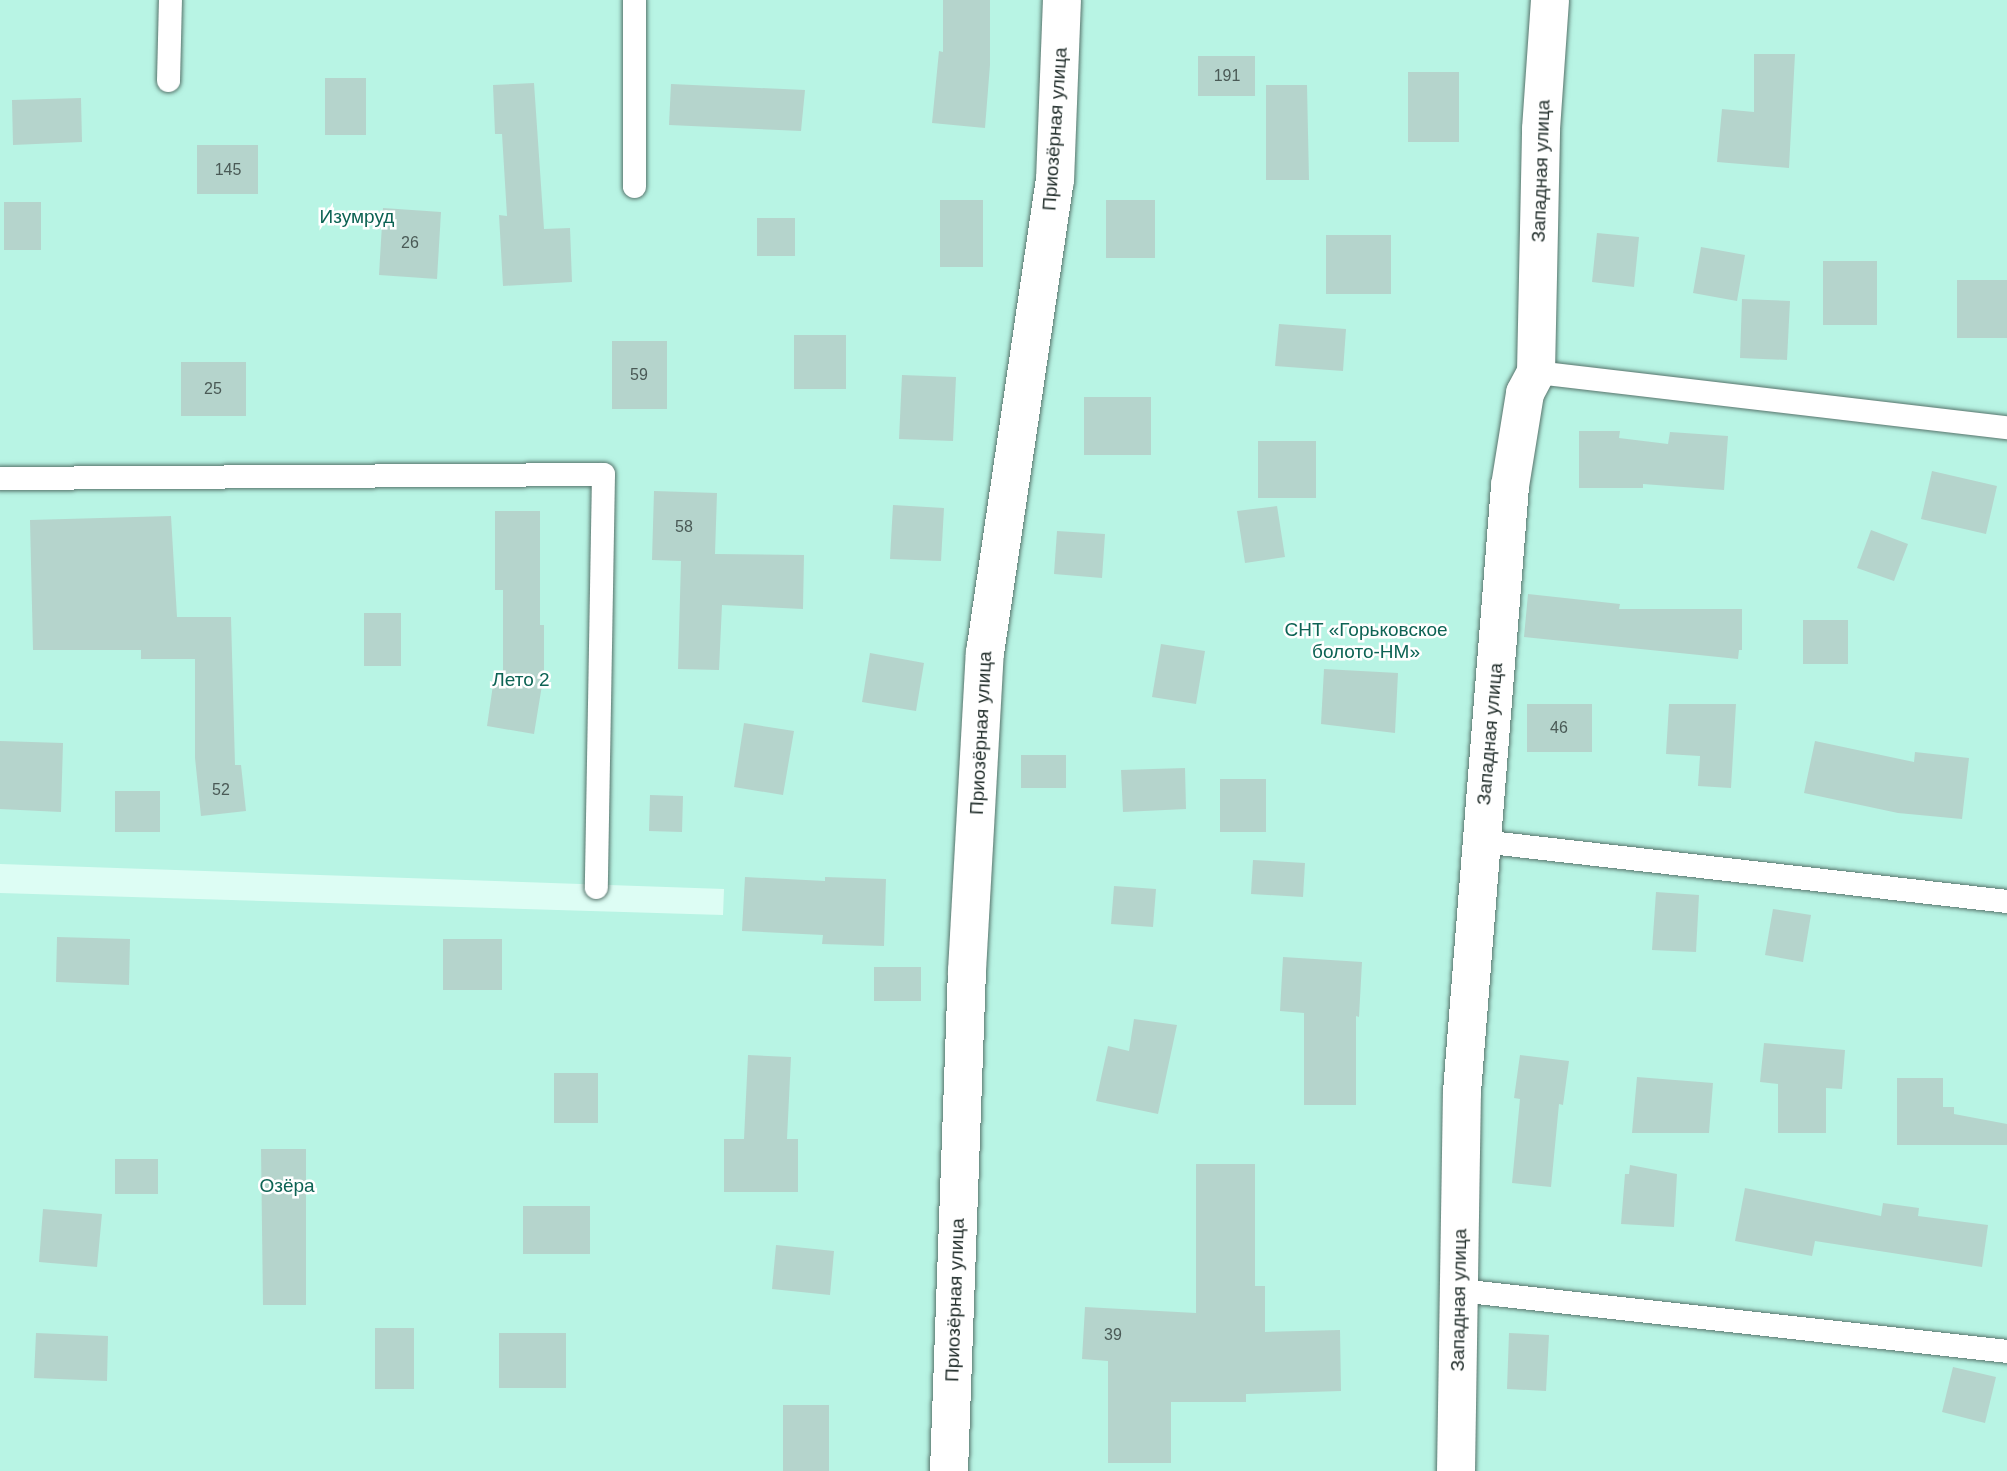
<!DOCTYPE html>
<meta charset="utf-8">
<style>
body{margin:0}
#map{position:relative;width:2007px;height:1471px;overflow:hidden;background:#ddfdf4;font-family:Helvetica,sans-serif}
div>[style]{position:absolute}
.green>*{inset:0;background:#b8f4e4}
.building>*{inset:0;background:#b5d4cc}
.roads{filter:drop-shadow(0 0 2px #57746c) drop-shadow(0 0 2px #57746c)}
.lane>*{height:23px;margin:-11.5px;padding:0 11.5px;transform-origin:11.5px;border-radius:11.5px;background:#fff}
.street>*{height:38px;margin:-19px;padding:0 19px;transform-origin:19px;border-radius:19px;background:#fff}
span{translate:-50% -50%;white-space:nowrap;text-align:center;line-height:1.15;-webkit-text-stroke:5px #fff;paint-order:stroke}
.number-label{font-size:16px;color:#4a5a56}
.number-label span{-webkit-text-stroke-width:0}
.street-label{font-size:19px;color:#26322f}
.park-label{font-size:19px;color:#0d6354}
</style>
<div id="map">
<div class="green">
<div style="clip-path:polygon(0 0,2007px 0,2007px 1471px,0 1471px,0 893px,723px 915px,724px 889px,0 864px)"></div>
</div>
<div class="building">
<div style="clip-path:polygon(943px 0,990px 0,990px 65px,985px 128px,932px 123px,939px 51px,943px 52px)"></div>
<div style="clip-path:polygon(1754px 54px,1795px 54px,1789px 168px,1717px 162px,1722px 109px,1754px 112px)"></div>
<div style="clip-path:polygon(1198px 56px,1255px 56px,1255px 96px,1198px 96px)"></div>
<div style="clip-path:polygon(1408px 72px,1459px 72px,1459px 142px,1408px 142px)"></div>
<div style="clip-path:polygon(325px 78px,366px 78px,366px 135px,325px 135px)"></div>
<div style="clip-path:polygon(534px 83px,544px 229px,570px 228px,572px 282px,503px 286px,499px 215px,507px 216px,502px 134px,495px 134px,493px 85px)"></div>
<div style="clip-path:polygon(671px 84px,805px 90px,801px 131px,669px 125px)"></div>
<div style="clip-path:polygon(1266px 85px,1307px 85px,1309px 180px,1266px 180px)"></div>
<div style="clip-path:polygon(81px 98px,82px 142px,13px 145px,12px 100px)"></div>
<div style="clip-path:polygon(197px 145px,258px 145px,258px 194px,197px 194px)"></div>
<div style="clip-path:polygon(940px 200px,983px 200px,983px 267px,940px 267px)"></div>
<div style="clip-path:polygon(1106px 200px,1155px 200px,1155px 258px,1106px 258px)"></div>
<div style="clip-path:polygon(4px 202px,41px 202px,41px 250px,4px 250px)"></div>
<div style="clip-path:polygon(383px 208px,441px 212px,437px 279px,379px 275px)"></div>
<div style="clip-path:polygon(757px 218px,795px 218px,795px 256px,757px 256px)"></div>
<div style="clip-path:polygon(1597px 233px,1639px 237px,1634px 287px,1592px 282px)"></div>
<div style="clip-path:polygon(1326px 235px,1391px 235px,1391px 294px,1326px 294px)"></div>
<div style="clip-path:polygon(1701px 247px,1745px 255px,1737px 301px,1693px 293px)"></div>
<div style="clip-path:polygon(1823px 261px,1877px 261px,1877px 325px,1823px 325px)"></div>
<div style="clip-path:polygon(1957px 280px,2007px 280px,2007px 338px,1957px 338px)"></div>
<div style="clip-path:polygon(1742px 299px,1790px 301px,1787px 360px,1740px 358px)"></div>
<div style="clip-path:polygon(1279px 324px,1346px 329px,1343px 371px,1275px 366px)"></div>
<div style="clip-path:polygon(794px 335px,846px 335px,846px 389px,794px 389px)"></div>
<div style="clip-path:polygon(612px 341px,667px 341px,667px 409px,612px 409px)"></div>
<div style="clip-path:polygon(181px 362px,246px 362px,246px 416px,181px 416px)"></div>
<div style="clip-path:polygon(902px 375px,956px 377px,953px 441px,899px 439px)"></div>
<div style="clip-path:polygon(1084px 397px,1151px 397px,1151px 455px,1084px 455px)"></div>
<div style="clip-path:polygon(1579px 431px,1620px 431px,1619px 438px,1668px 444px,1670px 432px,1728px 436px,1724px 490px,1643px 484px,1643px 488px,1579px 488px)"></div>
<div style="clip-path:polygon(1258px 441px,1316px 441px,1316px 498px,1258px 498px)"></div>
<div style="clip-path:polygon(1932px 471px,1997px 486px,1986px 534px,1921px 519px)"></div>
<div style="clip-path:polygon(654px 491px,717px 493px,715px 554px,804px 555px,803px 609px,722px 605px,719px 670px,678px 669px,681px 561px,652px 560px)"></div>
<div style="clip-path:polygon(893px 505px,944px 508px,941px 561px,890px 559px)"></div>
<div style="clip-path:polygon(1277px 506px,1285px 557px,1245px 563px,1237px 511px)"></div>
<div style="clip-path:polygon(495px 511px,540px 511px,540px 625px,544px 625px,544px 673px,534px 734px,487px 726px,494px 678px,503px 679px,503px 590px,495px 590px)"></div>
<div style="clip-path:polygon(171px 516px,177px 617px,231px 617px,235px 765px,241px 765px,246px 811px,201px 816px,195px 758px,195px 659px,141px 659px,141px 650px,33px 650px,30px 520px)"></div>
<div style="clip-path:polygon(1871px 530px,1908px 544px,1894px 581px,1857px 568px)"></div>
<div style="clip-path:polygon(1057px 531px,1105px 534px,1102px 578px,1054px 574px)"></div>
<div style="clip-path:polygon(1528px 594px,1620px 604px,1619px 609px,1742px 609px,1742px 650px,1739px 650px,1738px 659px,1524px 637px)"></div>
<div style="clip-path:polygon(364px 613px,401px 613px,401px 666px,364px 666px)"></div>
<div style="clip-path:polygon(1803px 620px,1848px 620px,1848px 664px,1803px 664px)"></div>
<div style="clip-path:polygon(1161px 644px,1205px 651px,1196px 704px,1152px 697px)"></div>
<div style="clip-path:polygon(870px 653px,924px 663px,916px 711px,862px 702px)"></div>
<div style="clip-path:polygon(1324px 669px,1398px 673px,1395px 733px,1321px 724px)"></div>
<div style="clip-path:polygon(1527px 704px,1592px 704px,1592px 752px,1527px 752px)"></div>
<div style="clip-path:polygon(1669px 704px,1736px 704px,1731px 788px,1698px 786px,1700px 756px,1666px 754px)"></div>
<div style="clip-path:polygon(744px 723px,794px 731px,783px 795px,734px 787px)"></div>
<div style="clip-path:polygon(0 741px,63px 743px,61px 812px,0 809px)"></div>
<div style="clip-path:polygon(1815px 741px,1914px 762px,1915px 752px,1969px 758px,1962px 819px,1898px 813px,1804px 793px)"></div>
<div style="clip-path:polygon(1021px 755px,1066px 755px,1066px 788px,1021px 788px)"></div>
<div style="clip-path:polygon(1185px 768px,1186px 809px,1123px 812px,1121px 770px)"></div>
<div style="clip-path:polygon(1220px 779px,1266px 779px,1266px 832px,1220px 832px)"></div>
<div style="clip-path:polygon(115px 791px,160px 791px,160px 832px,115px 832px)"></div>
<div style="clip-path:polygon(650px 795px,683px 796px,682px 832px,649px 831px)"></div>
<div style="clip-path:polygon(1253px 860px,1305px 863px,1303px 897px,1251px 894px)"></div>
<div style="clip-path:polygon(745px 877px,825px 881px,825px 877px,886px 879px,884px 946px,822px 944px,823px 935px,742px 931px)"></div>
<div style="clip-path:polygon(1114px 886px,1156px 889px,1153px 927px,1111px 924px)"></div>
<div style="clip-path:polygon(1656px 892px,1699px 895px,1696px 952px,1652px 950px)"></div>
<div style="clip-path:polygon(1773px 909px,1811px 915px,1803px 962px,1765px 955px)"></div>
<div style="clip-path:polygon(57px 937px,130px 939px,129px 985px,56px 982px)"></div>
<div style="clip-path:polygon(443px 939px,502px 939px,502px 990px,443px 990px)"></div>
<div style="clip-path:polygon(1283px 957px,1362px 962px,1359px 1017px,1356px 1016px,1356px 1105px,1304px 1105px,1304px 1013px,1280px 1011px)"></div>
<div style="clip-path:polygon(874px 967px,921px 967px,921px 1001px,874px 1001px)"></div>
<div style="clip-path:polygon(1134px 1019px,1177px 1025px,1158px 1114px,1096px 1101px,1108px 1046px,1129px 1051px)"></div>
<div style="clip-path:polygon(1764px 1043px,1845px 1050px,1842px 1089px,1826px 1088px,1826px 1133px,1778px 1133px,1778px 1084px,1760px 1082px)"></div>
<div style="clip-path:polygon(748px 1055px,791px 1057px,787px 1139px,798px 1139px,798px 1192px,724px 1192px,724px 1139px,744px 1139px)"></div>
<div style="clip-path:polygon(1520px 1055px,1569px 1061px,1563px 1105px,1559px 1104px,1551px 1187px,1512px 1183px,1520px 1099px,1514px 1098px)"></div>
<div style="clip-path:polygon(554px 1073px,598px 1073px,598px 1123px,554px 1123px)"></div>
<div style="clip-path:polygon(1637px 1077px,1713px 1083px,1709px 1133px,1632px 1133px)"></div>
<div style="clip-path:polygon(1897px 1078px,1943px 1078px,1943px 1107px,1954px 1107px,1954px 1114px,2007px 1124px,2007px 1145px,1897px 1145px)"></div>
<div style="clip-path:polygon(261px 1149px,306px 1149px,306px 1305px,263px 1305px)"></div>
<div style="clip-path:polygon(115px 1159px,158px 1159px,158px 1194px,115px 1194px)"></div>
<div style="clip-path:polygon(1196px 1164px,1255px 1164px,1255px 1286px,1265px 1286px,1265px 1332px,1340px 1330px,1341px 1391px,1246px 1394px,1246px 1402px,1171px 1402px,1171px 1463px,1108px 1463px,1108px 1361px,1082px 1359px,1085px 1307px,1196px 1313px)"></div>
<div style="clip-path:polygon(1630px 1165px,1677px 1174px,1674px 1227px,1621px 1224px,1625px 1174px,1629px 1174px)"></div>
<div style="clip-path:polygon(1745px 1188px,1881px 1216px,1883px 1203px,1919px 1208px,1918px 1216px,1988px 1225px,1982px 1267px,1815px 1241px,1812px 1256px,1735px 1241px)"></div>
<div style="clip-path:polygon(523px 1206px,590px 1206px,590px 1254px,523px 1254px)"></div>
<div style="clip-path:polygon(43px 1209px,102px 1214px,97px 1267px,39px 1262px)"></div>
<div style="clip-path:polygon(776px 1245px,834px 1251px,830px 1295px,772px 1289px)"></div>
<div style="clip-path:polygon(375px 1328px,414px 1328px,414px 1389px,375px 1389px)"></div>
<div style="clip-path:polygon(36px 1333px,108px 1336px,107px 1381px,34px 1378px)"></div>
<div style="clip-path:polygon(499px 1333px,566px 1333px,566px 1388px,499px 1388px)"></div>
<div style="clip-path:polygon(1509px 1333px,1549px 1335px,1546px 1391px,1507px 1389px)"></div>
<div style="clip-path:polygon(1953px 1367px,1996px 1377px,1985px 1423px,1942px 1412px)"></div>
<div style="clip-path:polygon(783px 1405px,829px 1405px,829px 1471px,783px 1471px)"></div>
</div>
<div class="roads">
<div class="lane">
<div style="left:634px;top:0;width:186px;rotate:90deg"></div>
<div style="left:168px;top:80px;width:80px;rotate:-88.6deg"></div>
<div style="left:1536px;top:372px;width:474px;rotate:6.7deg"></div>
<div style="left:0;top:478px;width:603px;rotate:-0.38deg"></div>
<div style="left:603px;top:474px;width:413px;rotate:91deg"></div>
<div style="left:1481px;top:841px;width:529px;rotate:6.51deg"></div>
<div style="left:1459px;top:1290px;width:551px;rotate:6.35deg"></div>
</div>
<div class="street">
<div style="left:949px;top:1471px;width:500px;rotate:-87.94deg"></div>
<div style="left:967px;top:971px;width:319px;rotate:-86.8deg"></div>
<div style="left:985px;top:653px;width:477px;rotate:-81.6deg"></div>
<div style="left:1055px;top:181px;width:181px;rotate:-87.8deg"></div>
<div style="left:1456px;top:1471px;width:379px;rotate:-89.1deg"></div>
<div style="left:1462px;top:1092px;width:608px;rotate:-85.47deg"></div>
<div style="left:1510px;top:486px;width:94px;rotate:-80.8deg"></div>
<div style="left:1525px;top:393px;width:24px;rotate:-62deg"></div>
<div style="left:1536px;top:372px;width:243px;rotate:-88.8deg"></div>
<div style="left:1541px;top:129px;width:129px;rotate:-86deg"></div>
</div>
</div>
<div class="number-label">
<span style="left:1227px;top:76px">191</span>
<span style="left:228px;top:170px">145</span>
<span style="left:410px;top:243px">26</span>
<span style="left:639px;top:375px">59</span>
<span style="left:213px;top:389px">25</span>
<span style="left:684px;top:527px">58</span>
<span style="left:1559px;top:728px">46</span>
<span style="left:221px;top:790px">52</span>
<span style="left:1113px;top:1335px">39</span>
</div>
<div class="street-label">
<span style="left:1055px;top:129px;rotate:-86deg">Приозёрная улица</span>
<span style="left:1541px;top:171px;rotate:-88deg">Западная улица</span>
<span style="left:981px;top:733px;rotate:-87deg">Приозёрная улица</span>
<span style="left:1490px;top:734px;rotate:-85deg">Западная улица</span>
<span style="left:955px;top:1300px;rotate:-88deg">Приозёрная улица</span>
<span style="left:1459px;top:1300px;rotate:-89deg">Западная улица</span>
</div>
<div class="park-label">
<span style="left:357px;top:217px">Изумруд</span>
<span style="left:1366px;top:641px">СНТ «Горьковское<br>болото-НМ»</span>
<span style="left:521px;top:680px">Лето 2</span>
<span style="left:287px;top:1186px">Озёра</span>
</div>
</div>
